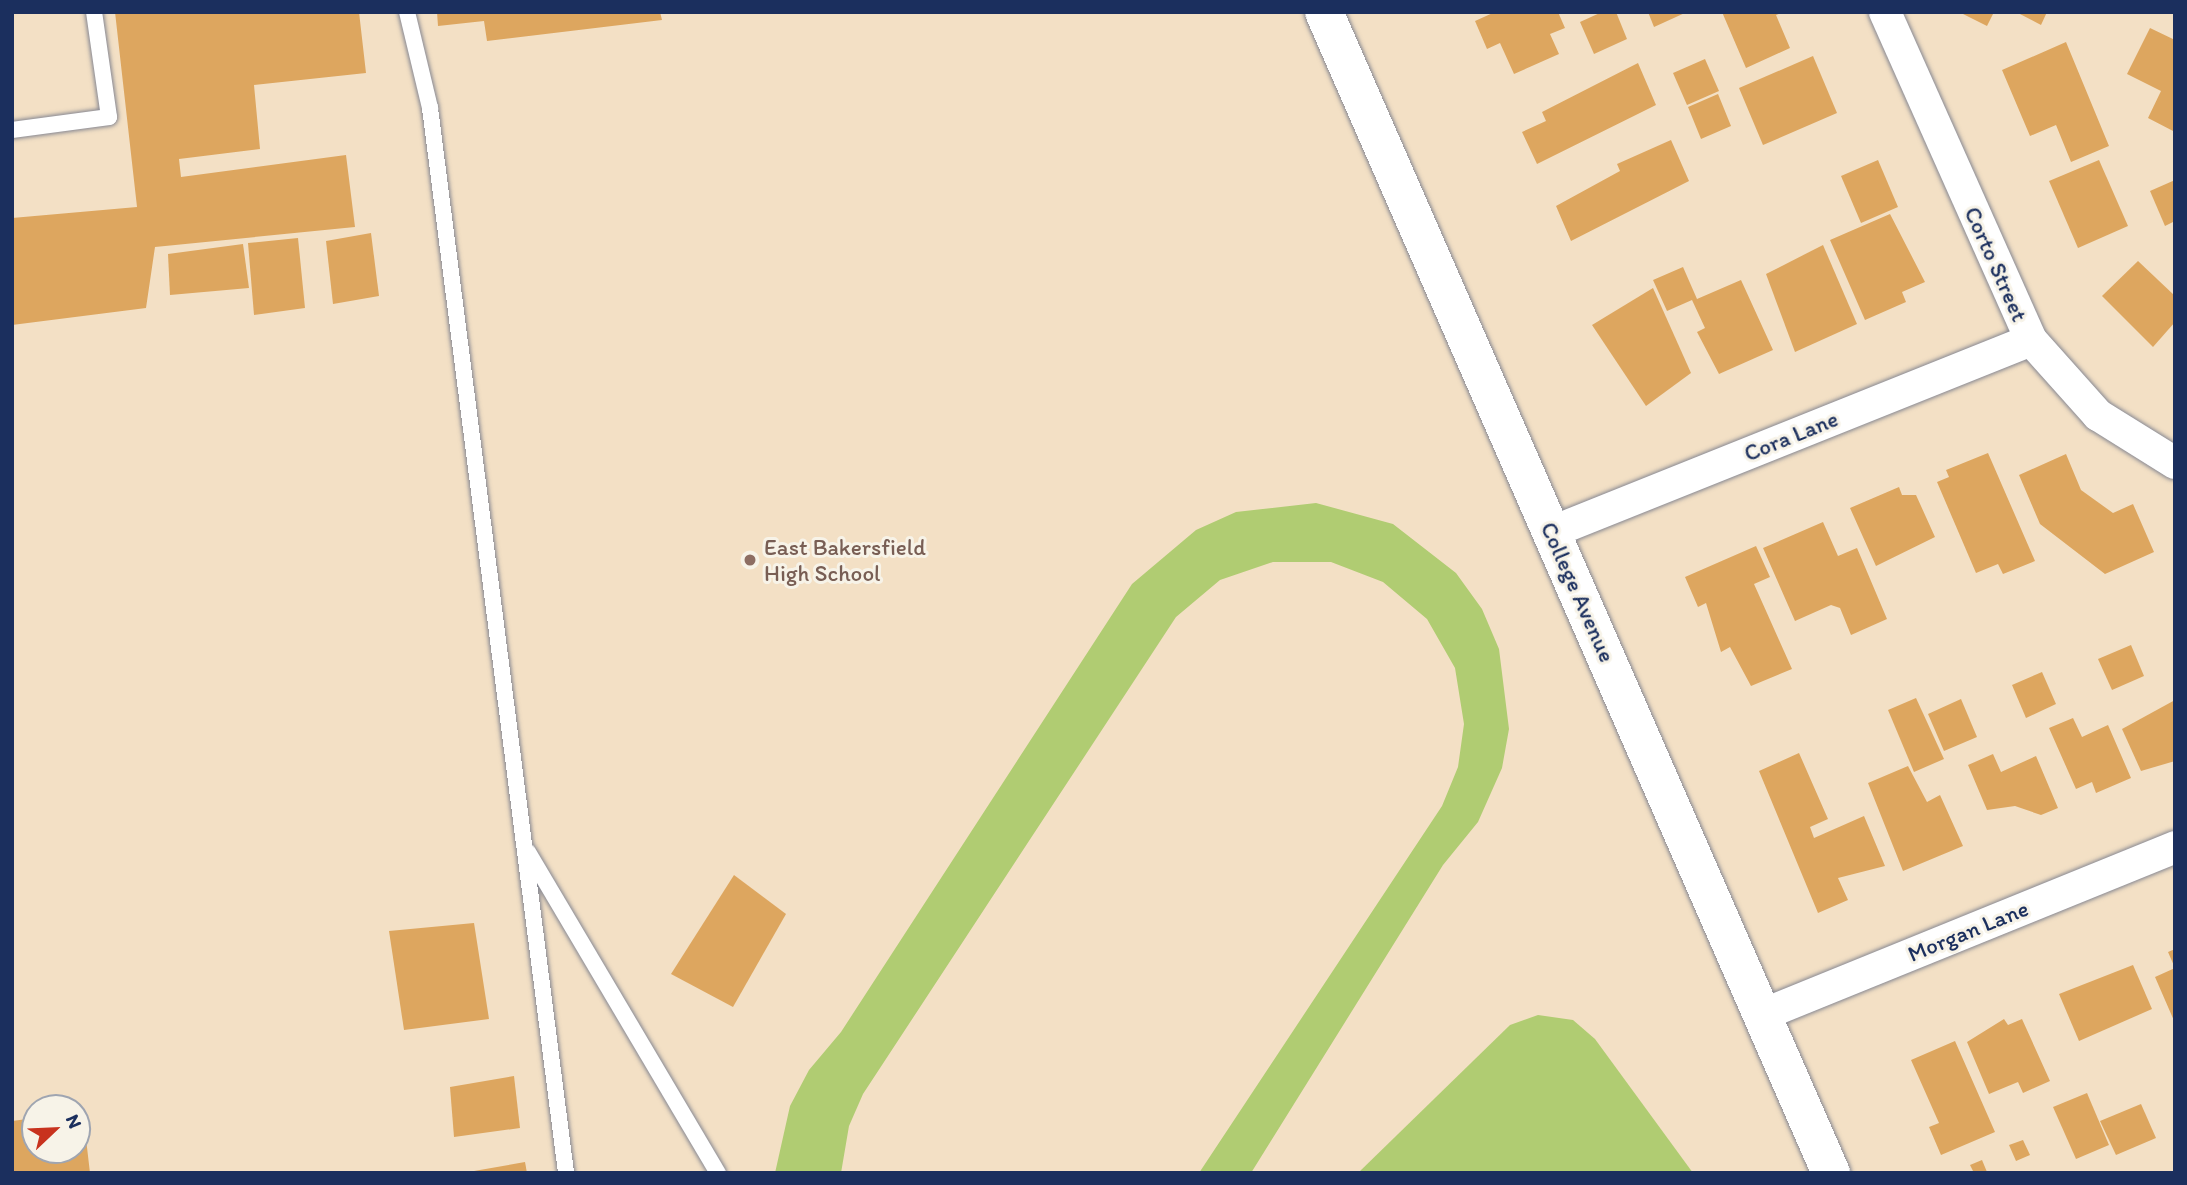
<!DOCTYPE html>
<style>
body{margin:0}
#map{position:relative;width:2187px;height:1185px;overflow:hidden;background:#f3e0c5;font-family:Itim,sans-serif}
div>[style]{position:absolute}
.green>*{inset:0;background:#b0cc72}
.building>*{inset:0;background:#dda65f}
.roads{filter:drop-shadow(0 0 2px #878892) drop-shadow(0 0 2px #878892)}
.service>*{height:16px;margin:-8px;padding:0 8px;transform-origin:8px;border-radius:8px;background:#fff}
.minor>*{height:32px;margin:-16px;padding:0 16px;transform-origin:16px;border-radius:16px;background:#fff}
.tertiary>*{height:38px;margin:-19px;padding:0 19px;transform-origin:19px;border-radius:19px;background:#fff}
.dots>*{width:19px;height:19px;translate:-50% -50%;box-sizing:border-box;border:4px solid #f7f3e8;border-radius:50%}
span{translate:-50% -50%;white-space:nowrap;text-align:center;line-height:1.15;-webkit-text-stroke:6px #f7f3e8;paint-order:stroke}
.street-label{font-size:23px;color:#1b2f5e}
.education-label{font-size:23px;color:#785e54}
.left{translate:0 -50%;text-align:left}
.frame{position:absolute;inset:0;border:14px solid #1b2f5e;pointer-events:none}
.north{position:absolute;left:21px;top:1094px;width:70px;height:70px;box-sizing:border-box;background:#f7f3e8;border:2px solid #9fa5b1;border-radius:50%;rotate:67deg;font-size:19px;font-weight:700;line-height:28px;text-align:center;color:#1b2f5e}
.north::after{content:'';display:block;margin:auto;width:24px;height:32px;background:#c8321e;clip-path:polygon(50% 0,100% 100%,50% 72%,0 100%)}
</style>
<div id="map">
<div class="green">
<div style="clip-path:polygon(1316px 503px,1393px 524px,1456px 573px,1482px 609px,1499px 649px,1509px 729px,1502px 768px,1478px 822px,1443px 865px,1251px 1173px,1199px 1173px,1442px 806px,1458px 767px,1464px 724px,1455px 668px,1427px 619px,1383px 582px,1331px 562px,1273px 562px,1220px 580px,1176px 617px,863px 1094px,849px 1126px,841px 1173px,775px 1173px,790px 1106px,809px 1070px,841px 1032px,1132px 584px,1196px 530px,1236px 512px)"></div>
<div style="clip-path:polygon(1538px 1015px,1573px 1020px,1595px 1039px,1693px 1173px,1358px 1173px,1510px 1025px)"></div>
</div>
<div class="building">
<div style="clip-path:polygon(115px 12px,359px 12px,366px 73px,254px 85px,260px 149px,179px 159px,181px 177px,346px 155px,355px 227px,155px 247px,146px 308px,12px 325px,12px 218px,137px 207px)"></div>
<div style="clip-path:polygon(437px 12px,660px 12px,662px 20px,487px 41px,484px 21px,438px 26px)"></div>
<div style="clip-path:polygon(1495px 12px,1558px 12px,1565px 28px,1550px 34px,1559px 54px,1514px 74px,1500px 43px,1487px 49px,1475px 21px)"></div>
<div style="clip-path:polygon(1602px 12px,1616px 12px,1627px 39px,1594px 54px,1580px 22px)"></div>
<div style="clip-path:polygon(1648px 12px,1687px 12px,1654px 27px)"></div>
<div style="clip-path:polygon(1722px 12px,1784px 12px,1776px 15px,1790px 48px,1746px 68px)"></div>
<div style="clip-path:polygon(1959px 12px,1994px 12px,1987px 26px)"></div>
<div style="clip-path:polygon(2016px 12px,2047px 12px,2041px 25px)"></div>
<div style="clip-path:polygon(2150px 28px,2175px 40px,2175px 132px,2148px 118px,2161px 91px,2127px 74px)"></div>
<div style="clip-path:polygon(2066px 42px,2109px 146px,2071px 162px,2056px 125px,2030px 136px,2002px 70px)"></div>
<div style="clip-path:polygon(1813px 56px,1837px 113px,1763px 145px,1739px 88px)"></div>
<div style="clip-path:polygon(1705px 59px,1719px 91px,1687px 105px,1673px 73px)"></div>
<div style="clip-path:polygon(1638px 63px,1656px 105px,1537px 164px,1522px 132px,1546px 121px,1542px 112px)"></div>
<div style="clip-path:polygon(1718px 94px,1731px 126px,1701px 139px,1688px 107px)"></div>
<div style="clip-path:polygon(1671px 140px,1689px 181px,1571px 241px,1556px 206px,1620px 171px,1617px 164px)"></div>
<div style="clip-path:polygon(1878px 160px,1898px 207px,1861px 223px,1841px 176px)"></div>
<div style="clip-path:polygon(2099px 160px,2128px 226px,2078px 248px,2049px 181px)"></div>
<div style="clip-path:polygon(2175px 180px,2175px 221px,2165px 226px,2150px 191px)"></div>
<div style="clip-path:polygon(1890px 214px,1925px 282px,1902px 292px,1906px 302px,1865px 320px,1830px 240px)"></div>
<div style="clip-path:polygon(371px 233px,379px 296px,333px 304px,326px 241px)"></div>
<div style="clip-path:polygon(298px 238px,305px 308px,254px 315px,248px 243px)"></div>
<div style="clip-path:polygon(243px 244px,249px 288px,170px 295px,168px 254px)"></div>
<div style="clip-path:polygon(1823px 245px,1857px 324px,1795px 352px,1766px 274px)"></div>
<div style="clip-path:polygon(2138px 261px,2175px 296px,2175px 322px,2153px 347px,2102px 296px)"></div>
<div style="clip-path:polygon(1683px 267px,1697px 299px,1741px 280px,1773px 350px,1719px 374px,1697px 332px,1705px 328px,1692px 300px,1667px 311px,1653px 280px)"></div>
<div style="clip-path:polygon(1653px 288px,1691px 373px,1646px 406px,1592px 325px)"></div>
<div style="clip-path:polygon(1988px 453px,2035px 561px,2003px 574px,1998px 564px,1976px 573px,1937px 482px,1949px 477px,1946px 470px)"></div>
<div style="clip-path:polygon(2066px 454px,2081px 490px,2113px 513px,2133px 504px,2154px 552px,2105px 574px,2040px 524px,2019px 475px)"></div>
<div style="clip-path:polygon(1899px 487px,1902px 495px,1916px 495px,1935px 537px,1876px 566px,1850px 508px)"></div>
<div style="clip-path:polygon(1823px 522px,1838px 556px,1857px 548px,1887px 619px,1851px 635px,1840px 608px,1831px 605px,1795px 621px,1763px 548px)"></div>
<div style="clip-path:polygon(1756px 546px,1770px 577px,1754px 584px,1792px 669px,1751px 686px,1730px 647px,1721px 652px,1706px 603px,1698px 607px,1685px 577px)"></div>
<div style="clip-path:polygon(2131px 645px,2144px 676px,2112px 690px,2098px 659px)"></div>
<div style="clip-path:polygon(2042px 672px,2056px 704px,2026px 718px,2012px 685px)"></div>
<div style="clip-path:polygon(1916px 698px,1944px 759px,1914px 772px,1888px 710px)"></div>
<div style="clip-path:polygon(1961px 699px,1977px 737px,1944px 751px,1928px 714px)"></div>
<div style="clip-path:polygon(2175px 700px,2175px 761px,2141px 771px,2122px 729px)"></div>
<div style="clip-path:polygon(2073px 718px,2082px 737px,2108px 725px,2131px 778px,2096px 793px,2092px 782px,2076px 789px,2049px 728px)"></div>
<div style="clip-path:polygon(1799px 753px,1828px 819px,1810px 827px,1814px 838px,1864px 816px,1885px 866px,1838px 878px,1848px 900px,1818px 913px,1759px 771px)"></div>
<div style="clip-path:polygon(1993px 754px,2001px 772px,2036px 756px,2058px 808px,2041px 815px,2015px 806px,1987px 810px,1968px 765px)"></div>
<div style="clip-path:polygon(1908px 766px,1927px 802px,1940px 795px,1963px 846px,1903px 871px,1868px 783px)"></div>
<div style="clip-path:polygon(734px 875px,786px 914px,733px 1007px,671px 974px)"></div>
<div style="clip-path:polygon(474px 923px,489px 1019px,404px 1030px,389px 931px)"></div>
<div style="clip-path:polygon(2175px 949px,2175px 1023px,2155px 977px,2175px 968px,2168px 952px)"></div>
<div style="clip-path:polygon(2133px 965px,2152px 1009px,2079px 1041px,2059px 994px)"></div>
<div style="clip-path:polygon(2004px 1019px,2008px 1025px,2022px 1019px,2050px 1081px,2023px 1093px,2018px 1082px,1989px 1094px,1967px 1042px)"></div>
<div style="clip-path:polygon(1955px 1041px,1995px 1132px,1941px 1155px,1929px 1127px,1939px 1123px,1911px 1060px)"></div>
<div style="clip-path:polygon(514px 1076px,520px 1128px,454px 1137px,450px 1087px)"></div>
<div style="clip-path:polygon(2087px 1093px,2109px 1145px,2076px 1159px,2053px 1107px)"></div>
<div style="clip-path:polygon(2141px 1104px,2156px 1138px,2116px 1155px,2100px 1121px)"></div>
<div style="clip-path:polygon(77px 1113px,83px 1113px,90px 1173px,12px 1173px,12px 1121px,35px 1118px,35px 1150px,77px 1150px)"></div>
<div style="clip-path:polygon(2023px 1140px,2030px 1155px,2016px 1161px,2009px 1145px)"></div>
<div style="clip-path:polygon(1982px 1160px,1987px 1172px,1974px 1173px,1970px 1165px)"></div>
<div style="clip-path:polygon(525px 1162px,527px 1173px,474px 1173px,474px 1171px)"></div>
</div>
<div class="roads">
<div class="service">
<div style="left:407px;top:12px;width:99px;rotate:76.5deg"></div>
<div style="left:430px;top:108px;width:1074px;rotate:82.72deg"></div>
<div style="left:12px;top:130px;width:98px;rotate:-7.6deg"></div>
<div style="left:109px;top:117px;width:106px;rotate:-98.1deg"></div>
<div style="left:528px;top:852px;width:373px;rotate:59.4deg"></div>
</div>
<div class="minor">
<div style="left:1885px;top:12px;width:359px;rotate:66deg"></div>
<div style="left:2031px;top:340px;width:101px;rotate:48.2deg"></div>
<div style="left:2098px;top:415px;width:91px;rotate:31.9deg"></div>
<div style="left:1552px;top:532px;width:516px;rotate:-21.84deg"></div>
<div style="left:1762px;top:1015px;width:446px;rotate:-22.1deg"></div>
</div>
<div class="tertiary">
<div style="left:1324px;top:12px;width:1267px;rotate:66.41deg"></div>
</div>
</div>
<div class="dots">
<div style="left:750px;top:560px;background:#8d6e63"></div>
</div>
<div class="street-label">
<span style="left:1996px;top:264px;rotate:66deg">Corto Street</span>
<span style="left:1791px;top:436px;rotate:-22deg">Cora Lane</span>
<span style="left:1578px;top:592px;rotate:66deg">College Avenue</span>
<span style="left:1968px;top:931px;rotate:-22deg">Morgan Lane</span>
</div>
<div class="education-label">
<span class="left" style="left:764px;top:560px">East Bakersfield<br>High School</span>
</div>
<div class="frame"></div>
<div class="north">N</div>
</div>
